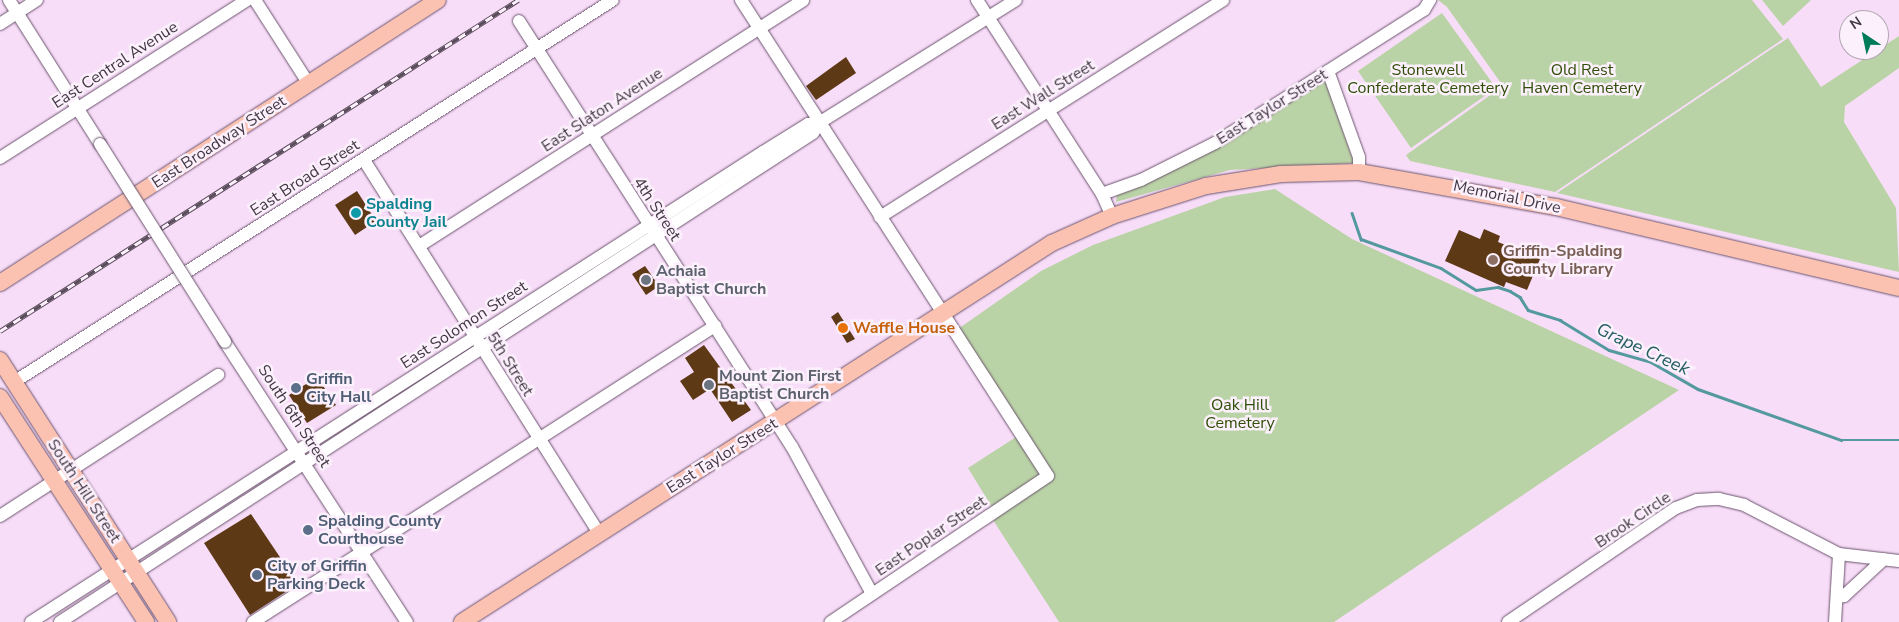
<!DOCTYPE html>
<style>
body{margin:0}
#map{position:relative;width:1899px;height:622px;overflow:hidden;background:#f8ddf9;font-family:"Nunito Sans",sans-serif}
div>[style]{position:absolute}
.green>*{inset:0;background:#bad3a6}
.stream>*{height:2.5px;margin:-1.25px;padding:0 1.25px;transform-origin:1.25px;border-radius:1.25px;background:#54999d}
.building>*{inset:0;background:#5d3916}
.roads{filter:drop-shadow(0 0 1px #6b546d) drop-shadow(0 0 1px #6b546d)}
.minor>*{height:12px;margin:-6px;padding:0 6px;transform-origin:6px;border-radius:6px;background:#fff}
.major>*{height:16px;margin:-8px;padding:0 8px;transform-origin:8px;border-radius:8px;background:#fbc2b2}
.rail>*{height:4.5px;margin-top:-2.25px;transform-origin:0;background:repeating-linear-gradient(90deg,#fbf0fc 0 8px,#5a4d5b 0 16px);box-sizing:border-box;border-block:1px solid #5a4d5b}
.bridges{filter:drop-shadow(0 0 1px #6b546d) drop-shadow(0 0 1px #6b546d)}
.minor-bridge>*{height:12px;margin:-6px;padding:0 6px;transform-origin:6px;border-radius:6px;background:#fff}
.dots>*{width:14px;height:14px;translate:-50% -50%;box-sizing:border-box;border:2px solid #fbf0fc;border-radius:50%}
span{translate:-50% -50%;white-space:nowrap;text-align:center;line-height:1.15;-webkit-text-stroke:5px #fbf0fc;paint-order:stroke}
.street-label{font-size:16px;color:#423843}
.park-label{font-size:16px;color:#2f4d05}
.culture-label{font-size:16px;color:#0d838f;font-weight:700}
.left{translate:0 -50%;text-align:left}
.education-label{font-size:16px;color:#785e54;font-weight:700}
.worship-label{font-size:16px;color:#5b616d;font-weight:700}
.food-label{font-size:16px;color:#c56008;font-weight:700}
.service-label{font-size:16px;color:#4e5e75;font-weight:700}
.water-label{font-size:18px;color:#235e61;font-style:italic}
.north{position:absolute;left:1839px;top:10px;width:50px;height:50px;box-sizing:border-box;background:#fbf0fc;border:1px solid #b1a6b2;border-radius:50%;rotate:326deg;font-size:14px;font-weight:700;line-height:20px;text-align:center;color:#423843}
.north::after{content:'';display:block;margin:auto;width:18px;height:22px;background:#007b58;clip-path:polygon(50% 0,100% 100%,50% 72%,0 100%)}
</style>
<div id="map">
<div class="green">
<div style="clip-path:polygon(1438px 0,1752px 0,1783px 39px,1555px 192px,1410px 161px,1406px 155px,1503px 86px,1447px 7px)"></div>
<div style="clip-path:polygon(1762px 0,1811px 0,1783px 26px)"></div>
<div style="clip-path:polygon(1442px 13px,1496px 88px,1411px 148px,1358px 71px)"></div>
<div style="clip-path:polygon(1899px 36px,1899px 68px,1845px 106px,1844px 122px,1896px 208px,1899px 272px,1557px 193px,1788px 38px,1821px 87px)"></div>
<div style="clip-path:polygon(1325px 80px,1354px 163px,1230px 170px,1116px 202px,1117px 194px,1213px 151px)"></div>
<div style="clip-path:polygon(1275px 189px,1352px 239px,1679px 390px,1334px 622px,1059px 622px,993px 520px,998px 517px,968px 468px,1024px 432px,958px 329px,1041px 271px,1093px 245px,1225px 197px)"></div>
</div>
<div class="stream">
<div style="left:1352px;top:213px;width:28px;rotate:71deg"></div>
<div style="left:1361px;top:239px;width:85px;rotate:19.9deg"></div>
<div style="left:1441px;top:268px;width:41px;rotate:32.2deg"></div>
<div style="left:1476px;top:290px;width:22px;rotate:-8deg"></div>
<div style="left:1498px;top:287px;width:13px;rotate:18deg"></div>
<div style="left:1510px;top:291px;width:12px;rotate:31deg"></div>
<div style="left:1520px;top:297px;width:15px;rotate:58deg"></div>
<div style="left:1528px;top:310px;width:34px;rotate:17deg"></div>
<div style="left:1560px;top:320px;width:57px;rotate:31.5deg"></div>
<div style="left:1609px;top:350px;width:44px;rotate:15.9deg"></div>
<div style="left:1651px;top:362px;width:54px;rotate:29.9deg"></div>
<div style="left:1698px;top:389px;width:152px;rotate:19.6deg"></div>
<div style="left:1841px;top:440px;width:58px"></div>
</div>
<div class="building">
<div style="clip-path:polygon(846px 57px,856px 73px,816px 100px,806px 86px)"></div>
<div style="clip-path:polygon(357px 191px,376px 221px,355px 235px,335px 205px)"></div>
<div style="clip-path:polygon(1484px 229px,1500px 236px,1498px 242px,1540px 259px,1527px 290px,1506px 282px,1504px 287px,1445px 261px,1459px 230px,1480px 239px)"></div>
<div style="clip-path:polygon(645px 266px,659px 286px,646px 295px,632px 274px)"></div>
<div style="clip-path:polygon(838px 312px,855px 339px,847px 343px,831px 317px)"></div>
<div style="clip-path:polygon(704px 345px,751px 410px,732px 422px,710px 389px,693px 400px,680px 381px,694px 372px,685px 358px)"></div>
<div style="clip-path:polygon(317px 377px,336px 405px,307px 423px,289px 395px)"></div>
<div style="clip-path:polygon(251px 514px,298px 584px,250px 615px,204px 543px)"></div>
</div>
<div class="roads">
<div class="minor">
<div style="left:9px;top:0;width:170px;rotate:57.7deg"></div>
<div style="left:255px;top:0;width:100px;rotate:57.3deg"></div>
<div style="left:741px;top:0;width:566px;rotate:57.18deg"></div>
<div style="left:1048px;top:476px;width:262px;rotate:146.1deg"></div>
<div style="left:977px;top:0;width:231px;rotate:57.2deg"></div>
<div style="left:1102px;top:194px;width:24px;rotate:66deg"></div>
<div style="left:519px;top:21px;width:506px;rotate:57.35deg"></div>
<div style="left:792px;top:447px;width:167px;rotate:61.4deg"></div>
<div style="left:0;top:24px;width:44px;rotate:-33deg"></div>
<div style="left:1328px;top:71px;width:91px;rotate:70.2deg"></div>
<div style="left:1359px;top:157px;width:15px;rotate:90deg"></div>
<div style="left:0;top:158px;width:293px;rotate:-32.6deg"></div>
<div style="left:364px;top:160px;width:441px;rotate:57.8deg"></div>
<div style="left:1102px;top:194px;width:41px;rotate:-19.7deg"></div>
<div style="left:1141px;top:180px;width:83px;rotate:-26.6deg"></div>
<div style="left:1215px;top:143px;width:248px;rotate:-32.5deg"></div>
<div style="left:1424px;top:10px;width:12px;rotate:-59deg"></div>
<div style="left:880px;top:217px;width:406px;rotate:-32.3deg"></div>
<div style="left:419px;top:246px;width:456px;rotate:-32.6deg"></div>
<div style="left:225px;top:342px;width:334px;rotate:57deg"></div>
<div style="left:14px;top:382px;width:710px;rotate:-32.53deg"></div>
<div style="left:0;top:516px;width:260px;rotate:-32.9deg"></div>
<div style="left:1837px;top:597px;width:7px;rotate:-8deg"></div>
<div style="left:1844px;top:596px;width:54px;rotate:-42.8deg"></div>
<div style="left:31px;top:622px;width:870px;rotate:-32.7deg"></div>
<div style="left:763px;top:152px;width:53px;rotate:-31.9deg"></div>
<div style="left:808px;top:124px;width:11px;rotate:-5deg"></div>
<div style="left:60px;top:622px;width:898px;rotate:-33deg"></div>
<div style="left:813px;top:133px;width:12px;rotate:-59deg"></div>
<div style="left:819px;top:123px;width:232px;rotate:-32deg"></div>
<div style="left:253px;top:622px;width:549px;rotate:-32.65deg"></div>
<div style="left:1508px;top:622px;width:203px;rotate:-34.2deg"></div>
<div style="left:1676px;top:508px;width:22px;rotate:-21deg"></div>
<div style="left:1697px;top:500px;width:22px;rotate:-3deg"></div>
<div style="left:1719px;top:499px;width:26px;rotate:13deg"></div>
<div style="left:1744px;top:505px;width:107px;rotate:27.3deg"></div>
<div style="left:1839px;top:554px;width:60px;rotate:6.7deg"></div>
<div style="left:1835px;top:622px;width:68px;rotate:-86.6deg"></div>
</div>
<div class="major">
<div style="left:0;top:283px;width:521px;rotate:-32.87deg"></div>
<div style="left:0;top:360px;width:311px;rotate:57.3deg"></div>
<div style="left:0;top:397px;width:268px;rotate:57deg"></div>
<div style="left:462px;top:622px;width:701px;rotate:-32.72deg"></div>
<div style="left:1052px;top:243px;width:66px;rotate:-24.2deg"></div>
<div style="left:1112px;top:216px;width:99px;rotate:-17.7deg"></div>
<div style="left:1206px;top:186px;width:76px;rotate:-9.1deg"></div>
<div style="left:1281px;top:174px;width:78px;rotate:-1.5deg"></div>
<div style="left:1359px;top:172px;width:200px;rotate:10.1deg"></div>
<div style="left:1556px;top:207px;width:352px;rotate:13.3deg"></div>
</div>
</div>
<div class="rail">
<div style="left:0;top:331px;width:615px;rotate:-32.58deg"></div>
</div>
<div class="bridges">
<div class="minor-bridge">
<div style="left:100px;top:144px;width:234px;rotate:57.7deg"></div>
</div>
</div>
<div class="dots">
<div style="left:356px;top:213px;background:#0f9aa8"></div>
<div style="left:1493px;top:260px;background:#8d6e63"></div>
<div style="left:646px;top:280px;background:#6b7280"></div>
<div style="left:843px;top:328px;background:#e8710a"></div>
<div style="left:709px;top:385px;background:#6b7280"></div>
<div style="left:296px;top:388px;background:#5c6f8a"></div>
<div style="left:308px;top:530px;background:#5c6f8a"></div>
<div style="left:257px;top:575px;background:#5c6f8a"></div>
</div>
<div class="street-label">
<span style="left:115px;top:65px;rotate:-33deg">East Central Avenue</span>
<span style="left:1043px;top:95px;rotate:-32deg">East Wall Street</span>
<span style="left:1272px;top:107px;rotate:-32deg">East Taylor Street</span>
<span style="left:602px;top:110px;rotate:-33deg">East Slaton Avenue</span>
<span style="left:219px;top:142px;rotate:-33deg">East Broadway Street</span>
<span style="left:305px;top:178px;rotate:-33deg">East Broad Street</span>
<span style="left:1507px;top:197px;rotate:12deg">Memorial Drive</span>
<span style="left:657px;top:209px;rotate:57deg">4th Street</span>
<span style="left:464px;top:325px;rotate:-33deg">East Solomon Street</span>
<span style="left:510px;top:364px;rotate:58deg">5th Street</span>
<span style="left:294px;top:416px;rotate:57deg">South 6th Street</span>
<span style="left:722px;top:456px;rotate:-32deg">East Taylor Street</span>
<span style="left:84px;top:491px;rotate:57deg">South Hill Street</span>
<span style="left:1633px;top:520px;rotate:-34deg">Brook Circle</span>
<span style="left:931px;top:536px;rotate:-34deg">East Poplar Street</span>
</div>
<div class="park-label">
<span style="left:1428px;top:79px">Stonewell<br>Confederate Cemetery</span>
<span style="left:1582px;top:79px">Old Rest<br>Haven Cemetery</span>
<span style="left:1240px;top:414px">Oak Hill<br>Cemetery</span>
</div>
<div class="culture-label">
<span class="left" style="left:366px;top:213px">Spalding<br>County Jail</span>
</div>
<div class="education-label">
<span class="left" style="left:1503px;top:260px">Griffin-Spalding<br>County Library</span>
</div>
<div class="worship-label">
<span class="left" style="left:656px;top:280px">Achaia<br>Baptist Church</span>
<span class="left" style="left:719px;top:385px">Mount Zion First<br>Baptist Church</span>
</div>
<div class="food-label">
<span class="left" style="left:853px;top:328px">Waffle House</span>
</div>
<div class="service-label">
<span class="left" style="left:306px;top:388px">Griffin<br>City Hall</span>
<span class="left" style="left:318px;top:530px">Spalding County<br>Courthouse</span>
<span class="left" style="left:267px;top:575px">City of Griffin<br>Parking Deck</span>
</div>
<div class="water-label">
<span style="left:1643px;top:349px;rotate:25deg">Grape Creek</span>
</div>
<div class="north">N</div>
</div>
